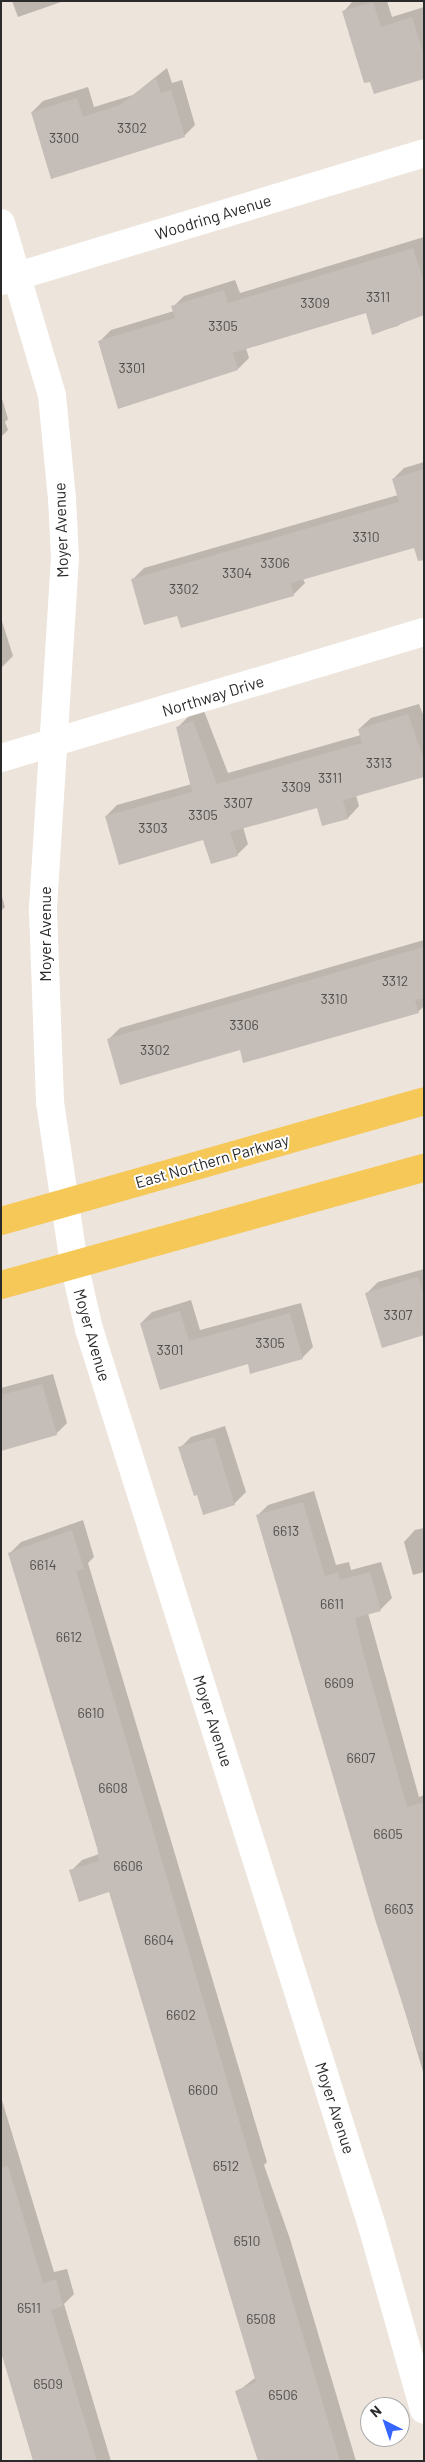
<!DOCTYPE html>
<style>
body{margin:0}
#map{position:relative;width:425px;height:2462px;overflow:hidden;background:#ede4db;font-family:Barlow,sans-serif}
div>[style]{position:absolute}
.shadow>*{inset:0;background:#0003}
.building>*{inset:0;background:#c5beb8}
.minor>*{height:28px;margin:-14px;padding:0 14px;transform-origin:14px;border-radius:14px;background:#fff}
.tertiary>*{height:28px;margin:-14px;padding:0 14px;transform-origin:14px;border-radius:14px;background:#fff}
.primary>*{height:28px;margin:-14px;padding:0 14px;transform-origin:14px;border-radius:14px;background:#f5c858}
span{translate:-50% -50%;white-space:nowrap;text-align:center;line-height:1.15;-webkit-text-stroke:4px #fff;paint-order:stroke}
.number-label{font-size:14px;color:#514f4e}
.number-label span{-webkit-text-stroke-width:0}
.street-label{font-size:16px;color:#2a2a2a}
.frame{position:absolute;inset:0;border:2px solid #2a2a2a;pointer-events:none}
.north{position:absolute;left:360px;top:2397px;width:50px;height:50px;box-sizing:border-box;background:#fff;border:1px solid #aaa;border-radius:50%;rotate:319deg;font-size:14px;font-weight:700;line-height:20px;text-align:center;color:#2a2a2a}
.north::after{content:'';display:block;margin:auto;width:18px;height:22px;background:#3666ff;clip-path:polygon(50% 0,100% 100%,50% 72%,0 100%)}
</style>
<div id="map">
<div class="shadow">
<div style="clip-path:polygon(12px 1px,64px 1px,18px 17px)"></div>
<div style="clip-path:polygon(353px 1px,387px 1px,392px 17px,424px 7px,424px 78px,344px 11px)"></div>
<div style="clip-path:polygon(167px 68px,172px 83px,182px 80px,195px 125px,184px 136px,32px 112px,43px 101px,88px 87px,94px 107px,133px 95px)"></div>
<div style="clip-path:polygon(424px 237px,424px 314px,404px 320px,398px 326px,373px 333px,367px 312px,246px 348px,249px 358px,238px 369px,99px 342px,111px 330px,174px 311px,173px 307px,184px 296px,235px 280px,240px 293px)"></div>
<div style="clip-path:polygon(1px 395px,8px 419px,5px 422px,8px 430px,1px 437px)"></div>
<div style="clip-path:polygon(424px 462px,424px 547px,423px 544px,303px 579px,305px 583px,293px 595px,178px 614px,133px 579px,144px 568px,398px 495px,393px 479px,404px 468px)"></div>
<div style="clip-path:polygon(1px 618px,13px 656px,1px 668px)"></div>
<div style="clip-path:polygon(419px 704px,424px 717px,424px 775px,356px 795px,359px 806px,348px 818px,323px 824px,318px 806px,243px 827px,248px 844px,237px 855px,204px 838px,106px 816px,117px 805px,192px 784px,178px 727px,189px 716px,204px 711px,228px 773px,361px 735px,359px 729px,371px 718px)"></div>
<div style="clip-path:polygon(1px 893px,5px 907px,1px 911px)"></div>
<div style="clip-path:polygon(424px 940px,424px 1006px,418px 1012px,240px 1049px,109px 1039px,120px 1028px)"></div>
<div style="clip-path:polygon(424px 1269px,424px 1334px,367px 1293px,378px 1282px)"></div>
<div style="clip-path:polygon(191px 1300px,200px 1330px,301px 1303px,313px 1347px,302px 1358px,248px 1362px,161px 1388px,141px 1323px,152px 1312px)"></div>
<div style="clip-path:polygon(53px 1374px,67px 1423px,56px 1434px,1px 1450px,1px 1388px)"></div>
<div style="clip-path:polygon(225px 1426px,246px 1492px,234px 1504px,180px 1448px,191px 1437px)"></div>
<div style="clip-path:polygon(314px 1491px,336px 1565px,349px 1562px,351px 1570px,381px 1562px,392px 1598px,381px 1609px,368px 1613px,419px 1797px,424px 1795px,424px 2075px,257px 1516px,268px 1505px)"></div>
<div style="clip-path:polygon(83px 1520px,94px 1557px,88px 1563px,267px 2162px,264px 2165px,290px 2239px,356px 2461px,264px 2461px,237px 2392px,256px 2377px,110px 1891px,71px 1871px,82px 1860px,99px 1854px,10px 1553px,21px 1542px)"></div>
<div style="clip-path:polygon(424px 1528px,424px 1572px,413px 1575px,404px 1542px,415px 1530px)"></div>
<div style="clip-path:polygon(1px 2097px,54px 2272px,67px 2269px,74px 2294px,64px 2304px,111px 2461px,35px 2461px,1px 2349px)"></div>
</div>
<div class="building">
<div style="clip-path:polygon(373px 2px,381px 27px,412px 17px,424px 55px,424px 79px,374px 94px,370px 82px,364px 83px,342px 11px)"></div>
<div style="clip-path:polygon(156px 78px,161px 93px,171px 90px,185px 137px,51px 179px,31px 112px,77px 98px,83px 117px,120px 105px)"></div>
<div style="clip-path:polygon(413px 248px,424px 283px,424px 315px,372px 335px,366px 313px,233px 353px,238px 370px,118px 409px,98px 341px,175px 318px,171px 306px,224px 290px,228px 303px)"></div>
<div style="clip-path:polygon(424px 469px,424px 560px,418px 561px,414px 548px,291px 583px,294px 596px,181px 628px,177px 616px,144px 625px,131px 579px,399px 502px,392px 479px)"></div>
<div style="clip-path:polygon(408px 714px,424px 760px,424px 777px,343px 800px,348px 819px,322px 826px,317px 808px,230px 832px,238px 856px,211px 864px,203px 840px,119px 865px,105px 816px,192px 792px,176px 727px,193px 721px,217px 784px,362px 743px,358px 729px)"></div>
<div style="clip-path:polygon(424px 947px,424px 998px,415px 1000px,419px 1013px,243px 1063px,240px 1050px,120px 1085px,107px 1039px)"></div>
<div style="clip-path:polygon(418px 1277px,424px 1295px,424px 1335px,382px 1348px,365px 1293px)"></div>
<div style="clip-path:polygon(180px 1311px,189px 1341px,290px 1313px,303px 1359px,250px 1374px,248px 1364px,160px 1390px,140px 1323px)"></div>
<div style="clip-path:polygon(42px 1384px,57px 1435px,1px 1451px,1px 1395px)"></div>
<div style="clip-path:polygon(214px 1437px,235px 1505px,203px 1515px,197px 1495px,194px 1496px,178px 1447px)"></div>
<div style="clip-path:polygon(303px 1502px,325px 1576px,338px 1572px,340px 1580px,370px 1572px,381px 1611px,355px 1618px,364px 1656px,407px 1807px,424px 1802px,424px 2051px,418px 2052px,375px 1919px,256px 1515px)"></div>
<div style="clip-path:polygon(72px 1530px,84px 1569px,76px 1571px,340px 2461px,258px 2461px,235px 2391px,256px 2382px,109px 1892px,79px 1902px,69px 1870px,99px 1861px,97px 1847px,8px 1553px)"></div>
<div style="clip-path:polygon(8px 2166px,43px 2283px,56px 2279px,63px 2306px,51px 2310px,97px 2461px,33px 2461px,1px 2352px,1px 2167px)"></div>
</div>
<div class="minor">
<div style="left:1px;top:281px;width:442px;rotate:-16.8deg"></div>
<div style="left:1px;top:758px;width:441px;rotate:-16.6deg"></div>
<div style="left:74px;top:1264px;width:67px;rotate:77deg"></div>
<div style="left:89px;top:1329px;width:941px;rotate:72.49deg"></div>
<div style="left:372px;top:2226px;width:191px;rotate:74.2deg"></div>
</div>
<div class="tertiary">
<div style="left:1px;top:223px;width:179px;rotate:73.5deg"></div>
<div style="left:52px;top:395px;width:103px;rotate:84.5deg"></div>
<div style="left:62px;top:498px;width:60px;rotate:87.1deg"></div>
<div style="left:65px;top:558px;width:354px;rotate:93.6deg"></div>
<div style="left:43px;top:911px;width:191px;rotate:87.9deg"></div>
<div style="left:50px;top:1102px;width:164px;rotate:81.6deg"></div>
</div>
<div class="primary">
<div style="left:1px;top:1221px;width:440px;rotate:-15.8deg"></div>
<div style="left:1px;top:1285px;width:439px;rotate:-15.5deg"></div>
</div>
<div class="number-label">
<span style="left:132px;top:128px">3302</span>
<span style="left:64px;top:138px">3300</span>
<span style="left:378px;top:297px">3311</span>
<span style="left:315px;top:303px">3309</span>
<span style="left:223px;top:326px">3305</span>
<span style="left:132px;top:368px">3301</span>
<span style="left:366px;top:537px">3310</span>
<span style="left:275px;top:563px">3306</span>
<span style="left:237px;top:573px">3304</span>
<span style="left:184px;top:589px">3302</span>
<span style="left:379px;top:763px">3313</span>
<span style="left:330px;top:778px">3311</span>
<span style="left:296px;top:787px">3309</span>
<span style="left:238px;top:803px">3307</span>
<span style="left:203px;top:815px">3305</span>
<span style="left:153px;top:828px">3303</span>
<span style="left:395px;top:981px">3312</span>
<span style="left:334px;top:999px">3310</span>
<span style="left:244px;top:1025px">3306</span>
<span style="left:155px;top:1050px">3302</span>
<span style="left:398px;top:1315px">3307</span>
<span style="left:270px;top:1343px">3305</span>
<span style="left:170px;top:1350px">3301</span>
<span style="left:286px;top:1531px">6613</span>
<span style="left:43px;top:1565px">6614</span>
<span style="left:332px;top:1604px">6611</span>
<span style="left:69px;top:1637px">6612</span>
<span style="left:339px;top:1683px">6609</span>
<span style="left:91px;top:1713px">6610</span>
<span style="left:361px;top:1758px">6607</span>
<span style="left:113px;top:1788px">6608</span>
<span style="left:388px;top:1834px">6605</span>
<span style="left:128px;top:1866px">6606</span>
<span style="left:399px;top:1909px">6603</span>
<span style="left:159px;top:1940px">6604</span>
<span style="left:181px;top:2015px">6602</span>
<span style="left:203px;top:2090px">6600</span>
<span style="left:226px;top:2166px">6512</span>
<span style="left:247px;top:2241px">6510</span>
<span style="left:29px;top:2308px">6511</span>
<span style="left:261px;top:2319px">6508</span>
<span style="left:48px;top:2384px">6509</span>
<span style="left:283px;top:2395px">6506</span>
</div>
<div class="street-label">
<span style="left:213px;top:217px;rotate:-17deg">Woodring Avenue</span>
<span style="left:61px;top:530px;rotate:-92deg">Moyer Avenue</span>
<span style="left:213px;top:696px;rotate:-17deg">Northway Drive</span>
<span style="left:45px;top:934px;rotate:-90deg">Moyer Avenue</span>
<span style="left:212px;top:1161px;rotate:-16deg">East Northern Parkway</span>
<span style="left:92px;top:1335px;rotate:74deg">Moyer Avenue</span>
<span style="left:213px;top:1721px;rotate:72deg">Moyer Avenue</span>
<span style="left:335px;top:2108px;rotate:72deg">Moyer Avenue</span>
</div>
<div class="frame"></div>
<div class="north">N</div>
</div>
